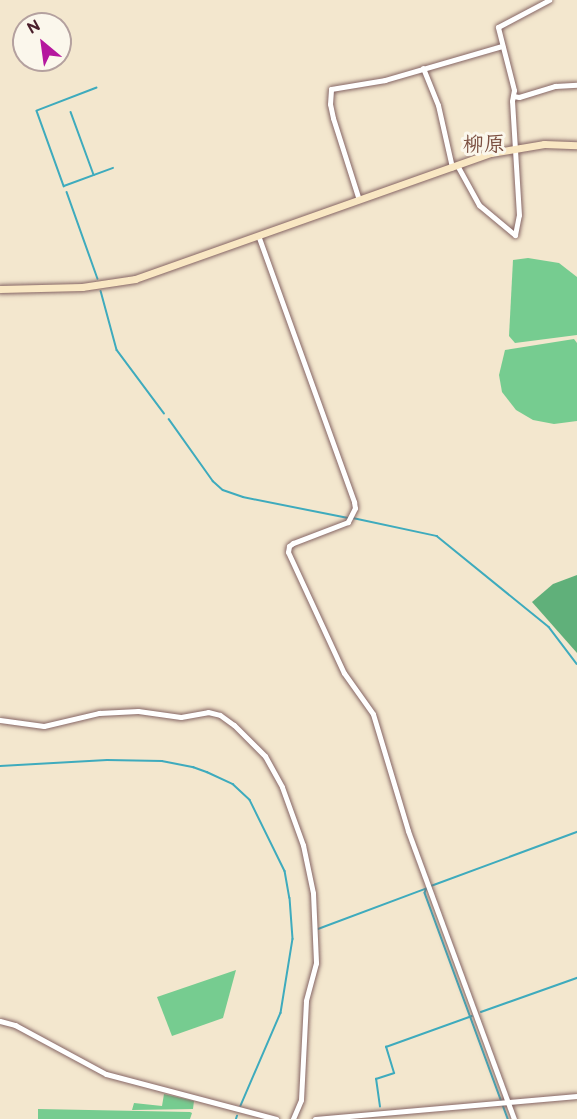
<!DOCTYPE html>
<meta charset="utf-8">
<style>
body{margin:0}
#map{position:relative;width:577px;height:1119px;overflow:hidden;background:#f3e7ce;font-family:"Balsamiq Sans","Klee One",sans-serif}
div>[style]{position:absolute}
.green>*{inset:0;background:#76cc90}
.forest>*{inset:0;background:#60b07a}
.stream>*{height:1.5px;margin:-0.75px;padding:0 0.75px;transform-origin:0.75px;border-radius:0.75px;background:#3eabbd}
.roads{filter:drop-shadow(0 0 2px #856564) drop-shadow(0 0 2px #856564)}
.street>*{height:5px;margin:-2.5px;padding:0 2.5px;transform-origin:2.5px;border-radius:2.5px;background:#fff}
.secondary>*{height:7px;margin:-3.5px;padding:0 3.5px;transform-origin:3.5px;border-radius:3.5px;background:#f9e7c3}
span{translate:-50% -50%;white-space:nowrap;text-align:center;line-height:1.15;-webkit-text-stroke:6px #fbf7ec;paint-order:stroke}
.quarter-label{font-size:21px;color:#7c5042;font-weight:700}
.north{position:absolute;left:12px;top:12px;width:60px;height:60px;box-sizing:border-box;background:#fbf7ec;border:2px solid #b4a19f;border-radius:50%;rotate:331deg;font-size:16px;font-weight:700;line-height:24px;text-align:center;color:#4a1f2b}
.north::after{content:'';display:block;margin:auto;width:21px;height:27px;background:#b5179e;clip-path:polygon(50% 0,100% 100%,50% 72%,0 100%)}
</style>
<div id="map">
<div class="green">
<div style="clip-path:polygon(528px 258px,559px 263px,577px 277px,577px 335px,515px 343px,509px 336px,513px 260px)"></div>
<div style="clip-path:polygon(574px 339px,577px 343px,577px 421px,554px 424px,533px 420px,516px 410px,502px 392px,499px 375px,505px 350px)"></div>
<div style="clip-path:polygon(236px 970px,223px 1018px,172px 1036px,157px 997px)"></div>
<div style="clip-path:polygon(164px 1094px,194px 1101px,193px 1109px,132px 1110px,134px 1103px,162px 1106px)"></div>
<div style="clip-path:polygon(38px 1109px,190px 1112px,192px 1113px,190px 1119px,38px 1119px)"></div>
</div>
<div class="forest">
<div style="clip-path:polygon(577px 575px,577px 653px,532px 602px,553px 584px)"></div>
</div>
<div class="stream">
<div style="left:97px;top:88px;width:64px;rotate:159deg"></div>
<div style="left:37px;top:111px;width:80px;rotate:70.2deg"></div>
<div style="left:64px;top:186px;width:52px;rotate:-20.2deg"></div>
<div style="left:71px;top:112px;width:67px;rotate:69.9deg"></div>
<div style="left:67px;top:192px;width:92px;rotate:70.4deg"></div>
<div style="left:101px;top:291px;width:61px;rotate:74.8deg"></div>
<div style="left:117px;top:350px;width:79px;rotate:53.3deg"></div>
<div style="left:169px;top:419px;width:76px;rotate:54.6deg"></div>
<div style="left:213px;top:481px;width:13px;rotate:42deg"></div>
<div style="left:223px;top:490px;width:21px;rotate:19deg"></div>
<div style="left:243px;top:497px;width:107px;rotate:11.3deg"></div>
<div style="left:353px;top:518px;width:86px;rotate:12.1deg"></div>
<div style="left:437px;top:536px;width:144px;rotate:39.1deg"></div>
<div style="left:549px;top:627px;width:46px;rotate:52.9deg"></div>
<div style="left:0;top:766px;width:107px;rotate:-3.2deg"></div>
<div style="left:107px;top:760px;width:55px;rotate:1deg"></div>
<div style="left:162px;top:761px;width:32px;rotate:11deg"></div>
<div style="left:193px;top:767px;width:15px;rotate:20deg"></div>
<div style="left:207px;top:772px;width:29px;rotate:25deg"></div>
<div style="left:233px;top:784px;width:23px;rotate:43deg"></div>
<div style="left:250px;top:800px;width:79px;rotate:63.8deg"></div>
<div style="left:285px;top:871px;width:27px;rotate:80deg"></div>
<div style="left:290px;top:898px;width:41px;rotate:85.8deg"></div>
<div style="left:293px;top:939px;width:75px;rotate:99.2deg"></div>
<div style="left:281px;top:1013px;width:101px;rotate:113.3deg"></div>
<div style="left:431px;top:886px;width:156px;rotate:-20.3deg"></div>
<div style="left:427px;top:888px;width:5px;rotate:112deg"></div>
<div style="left:425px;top:893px;width:241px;rotate:69.8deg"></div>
<div style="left:318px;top:929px;width:114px;rotate:-20.5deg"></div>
<div style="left:481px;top:1012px;width:102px;rotate:-19.5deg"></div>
<div style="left:380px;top:1107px;width:28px;rotate:-98deg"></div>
<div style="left:376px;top:1079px;width:19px;rotate:-18deg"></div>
<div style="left:394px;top:1073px;width:27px;rotate:-107deg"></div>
<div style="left:386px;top:1047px;width:91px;rotate:-19.8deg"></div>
<div style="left:236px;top:1119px;width:3px;rotate:-72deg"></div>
</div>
<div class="roads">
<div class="street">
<div style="left:423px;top:68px;width:40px;rotate:68deg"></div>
<div style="left:438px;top:105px;width:64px;rotate:77.3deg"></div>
<div style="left:513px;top:96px;width:6px;rotate:9deg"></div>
<div style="left:519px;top:97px;width:38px;rotate:-17deg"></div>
<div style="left:555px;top:86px;width:22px;rotate:-3deg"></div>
<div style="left:457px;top:165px;width:46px;rotate:61.2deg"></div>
<div style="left:479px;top:205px;width:47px;rotate:39.8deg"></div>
<div style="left:515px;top:235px;width:20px;rotate:-79deg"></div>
<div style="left:519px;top:215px;width:114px;rotate:-93.5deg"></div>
<div style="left:512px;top:101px;width:11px;rotate:-80deg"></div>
<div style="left:514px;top:90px;width:65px;rotate:-104.3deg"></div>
<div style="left:498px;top:27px;width:58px;rotate:-27.9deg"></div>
<div style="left:359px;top:200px;width:86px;rotate:-107.6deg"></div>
<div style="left:333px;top:118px;width:14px;rotate:-102deg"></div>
<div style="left:330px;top:104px;width:15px;rotate:-86deg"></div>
<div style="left:331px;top:89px;width:55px;rotate:-9.5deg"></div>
<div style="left:385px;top:80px;width:122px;rotate:-16.2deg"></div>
<div style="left:258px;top:235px;width:284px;rotate:70.2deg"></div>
<div style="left:354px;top:502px;width:6px;rotate:81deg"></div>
<div style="left:355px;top:508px;width:16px;rotate:117deg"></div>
<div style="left:348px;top:522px;width:59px;rotate:159.1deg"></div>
<div style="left:293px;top:543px;width:5px;rotate:143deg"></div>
<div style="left:289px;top:546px;width:6px;rotate:99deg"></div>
<div style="left:288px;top:552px;width:133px;rotate:65.2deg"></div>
<div style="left:344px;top:673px;width:50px;rotate:54.7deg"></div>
<div style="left:373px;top:714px;width:122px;rotate:73.3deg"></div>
<div style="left:408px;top:831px;width:307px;rotate:69.8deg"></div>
<div style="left:0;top:720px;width:44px;rotate:7.8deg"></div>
<div style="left:44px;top:726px;width:57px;rotate:-13.3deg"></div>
<div style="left:99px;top:713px;width:39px;rotate:-3deg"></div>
<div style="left:138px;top:711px;width:43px;rotate:7.9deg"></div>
<div style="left:181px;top:717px;width:27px;rotate:-10deg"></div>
<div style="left:208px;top:712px;width:12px;rotate:14deg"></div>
<div style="left:220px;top:715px;width:17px;rotate:36deg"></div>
<div style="left:234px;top:725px;width:44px;rotate:45deg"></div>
<div style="left:265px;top:756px;width:35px;rotate:61deg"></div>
<div style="left:282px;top:787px;width:62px;rotate:70.1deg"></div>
<div style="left:303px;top:845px;width:49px;rotate:78.2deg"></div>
<div style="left:313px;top:893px;width:70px;rotate:87.5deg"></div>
<div style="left:316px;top:963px;width:39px;rotate:105deg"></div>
<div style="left:306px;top:1001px;width:99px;rotate:92.9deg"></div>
<div style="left:301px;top:1100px;width:21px;rotate:113deg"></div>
<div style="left:0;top:1021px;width:16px;rotate:15deg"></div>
<div style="left:15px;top:1025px;width:103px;rotate:28.3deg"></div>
<div style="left:106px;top:1074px;width:176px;rotate:14.8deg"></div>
<div style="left:315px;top:1119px;width:263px;rotate:-5deg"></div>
</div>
<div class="secondary">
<div style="left:0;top:289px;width:82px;rotate:-1.4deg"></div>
<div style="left:82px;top:287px;width:54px;rotate:-8.6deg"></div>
<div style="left:135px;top:279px;width:378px;rotate:-19.5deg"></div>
<div style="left:491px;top:153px;width:54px;rotate:-9.6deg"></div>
<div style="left:544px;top:144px;width:33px;rotate:2deg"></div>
</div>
</div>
<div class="quarter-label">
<span style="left:484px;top:145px">柳原</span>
</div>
<div class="north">N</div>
</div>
